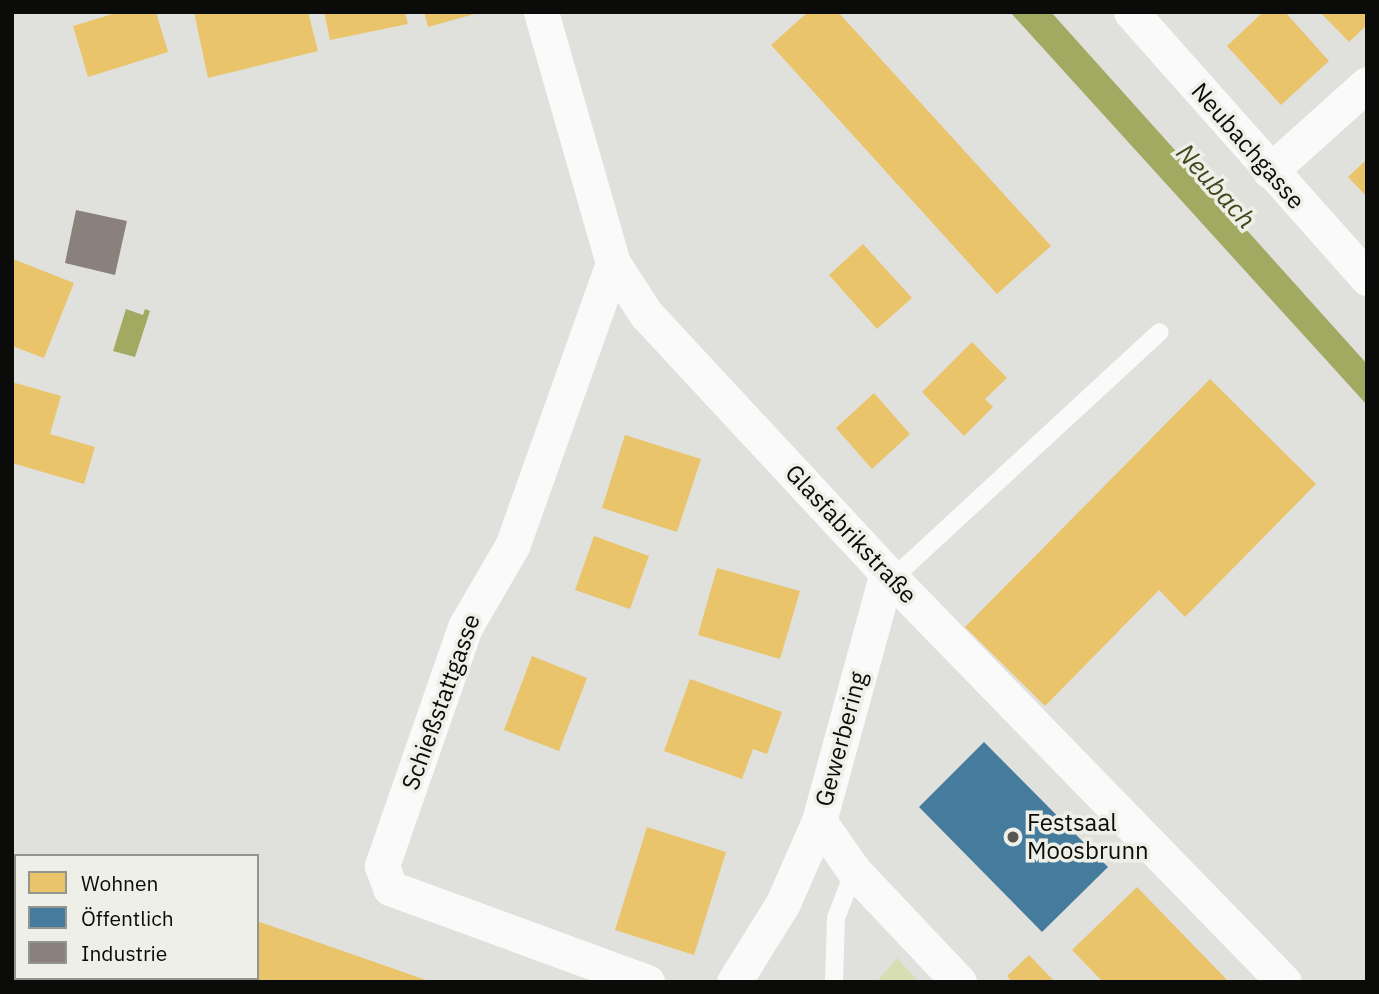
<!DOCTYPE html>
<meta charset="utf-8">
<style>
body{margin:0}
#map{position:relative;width:1379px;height:994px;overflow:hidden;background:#e0e1dd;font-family:"IBM Plex Sans",sans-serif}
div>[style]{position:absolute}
.green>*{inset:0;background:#d7deb2}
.water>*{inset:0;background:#a2aa62}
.homes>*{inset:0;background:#e9c46a}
.public>*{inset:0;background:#457b9d}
.industry>*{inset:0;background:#8a817c}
.service>*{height:18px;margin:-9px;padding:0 9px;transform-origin:9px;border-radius:9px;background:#fafafa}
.minor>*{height:35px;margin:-17.5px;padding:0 17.5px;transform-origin:17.5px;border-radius:17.5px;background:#fafafa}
.dots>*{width:19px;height:19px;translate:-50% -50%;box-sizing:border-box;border:4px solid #eef0e8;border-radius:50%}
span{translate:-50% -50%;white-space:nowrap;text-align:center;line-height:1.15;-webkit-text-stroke:7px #eef0e8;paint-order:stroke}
.street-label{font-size:24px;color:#0b0c09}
.poi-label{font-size:24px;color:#0b0c09}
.left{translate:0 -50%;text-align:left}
.water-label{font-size:26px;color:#43481f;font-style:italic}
.frame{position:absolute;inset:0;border:14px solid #0b0c09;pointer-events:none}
.legend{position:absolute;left:14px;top:854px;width:245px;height:126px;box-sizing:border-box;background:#eef0e8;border:2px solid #93958f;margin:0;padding:9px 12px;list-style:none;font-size:21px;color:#0b0c09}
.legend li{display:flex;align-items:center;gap:14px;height:35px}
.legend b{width:35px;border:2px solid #93958f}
</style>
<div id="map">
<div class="green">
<div style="clip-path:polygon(897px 958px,919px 982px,876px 982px)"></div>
</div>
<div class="water">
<div style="clip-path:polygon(1010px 12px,1051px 12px,1367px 364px,1367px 405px)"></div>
<div style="clip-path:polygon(126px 309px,143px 315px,145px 309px,150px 311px,135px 357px,113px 351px)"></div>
</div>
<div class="homes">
<div style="clip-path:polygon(119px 12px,156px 12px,168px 52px,88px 77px,73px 26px)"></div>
<div style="clip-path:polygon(194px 12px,308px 12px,318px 51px,208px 78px)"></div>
<div style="clip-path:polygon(324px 12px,405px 12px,408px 24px,330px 40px)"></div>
<div style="clip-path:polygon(424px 12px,478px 12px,478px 13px,428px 27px)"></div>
<div style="clip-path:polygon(808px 12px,838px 12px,1051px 246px,997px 294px,771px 45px)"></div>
<div style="clip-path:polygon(1263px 12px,1285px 12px,1329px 61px,1281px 105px,1227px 46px)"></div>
<div style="clip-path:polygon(1320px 12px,1367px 12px,1367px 25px,1349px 42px)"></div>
<div style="clip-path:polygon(1367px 159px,1367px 197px,1348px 177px)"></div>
<div style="clip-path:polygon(863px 244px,912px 298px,877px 329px,829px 275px)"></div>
<div style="clip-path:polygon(13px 259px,74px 283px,44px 358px,12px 346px)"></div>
<div style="clip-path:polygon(972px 342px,1007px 378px,985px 399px,993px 407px,964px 436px,922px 392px)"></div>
<div style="clip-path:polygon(1210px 379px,1316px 484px,1185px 617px,1159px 590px,1045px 706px,965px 627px)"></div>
<div style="clip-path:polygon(12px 382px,61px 396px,50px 434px,95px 447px,84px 484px,12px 463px)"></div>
<div style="clip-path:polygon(874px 393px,910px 434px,872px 469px,836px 428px)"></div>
<div style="clip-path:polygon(625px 435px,701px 459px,677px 532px,602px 508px)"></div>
<div style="clip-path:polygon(594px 536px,649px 556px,630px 609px,575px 590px)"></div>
<div style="clip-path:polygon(717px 568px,800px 591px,780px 659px,698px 635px)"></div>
<div style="clip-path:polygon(532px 656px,587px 678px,559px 751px,504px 730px)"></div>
<div style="clip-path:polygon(690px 679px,782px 712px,767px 754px,753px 749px,742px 779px,664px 751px)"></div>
<div style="clip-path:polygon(647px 827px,726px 852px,694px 955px,615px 930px)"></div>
<div style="clip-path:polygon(1137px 887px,1229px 982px,1103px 982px,1072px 950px)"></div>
<div style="clip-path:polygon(257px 921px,429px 981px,429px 982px,234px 982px,257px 978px)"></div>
<div style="clip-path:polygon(1029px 955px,1055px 982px,1012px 982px,1007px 976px)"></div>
</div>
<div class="public">
<div style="clip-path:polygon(984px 742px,1108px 867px,1042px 932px,919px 807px)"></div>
</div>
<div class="industry">
<div style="clip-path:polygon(76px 210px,127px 221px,115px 275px,65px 263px)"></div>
</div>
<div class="service">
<div style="left:892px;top:579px;width:364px;rotate:-42.7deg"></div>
<div style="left:834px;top:982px;width:64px;rotate:-88.2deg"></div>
<div style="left:836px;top:918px;width:50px;rotate:-69deg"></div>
</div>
<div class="minor">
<div style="left:541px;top:12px;width:261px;rotate:74deg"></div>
<div style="left:613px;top:263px;width:61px;rotate:57.1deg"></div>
<div style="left:646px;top:314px;width:362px;rotate:47.1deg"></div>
<div style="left:892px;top:579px;width:562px;rotate:45.79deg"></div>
<div style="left:1131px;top:12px;width:356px;rotate:48.4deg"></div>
<div style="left:1270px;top:171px;width:130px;rotate:-41.9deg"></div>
<div style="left:613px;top:263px;width:300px;rotate:109.6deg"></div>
<div style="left:512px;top:546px;width:94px;rotate:120.1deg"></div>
<div style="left:465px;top:627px;width:253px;rotate:109.2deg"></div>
<div style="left:382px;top:866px;width:23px;rotate:70deg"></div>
<div style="left:390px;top:888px;width:274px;rotate:20.1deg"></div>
<div style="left:819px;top:821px;width:61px;rotate:55deg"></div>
<div style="left:854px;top:871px;width:153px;rotate:46.6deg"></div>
<div style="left:734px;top:982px;width:93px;rotate:-58.2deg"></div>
<div style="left:783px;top:903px;width:90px;rotate:-66.3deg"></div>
<div style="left:819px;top:821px;width:257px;rotate:-74.7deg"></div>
</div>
<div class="dots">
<div style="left:1013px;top:837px;background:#565753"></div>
</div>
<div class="street-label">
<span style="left:1248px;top:146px;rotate:49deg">Neubachgasse</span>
<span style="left:851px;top:534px;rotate:47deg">Glasfabrikstraße</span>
<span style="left:441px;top:702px;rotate:-70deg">Schießstattgasse</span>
<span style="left:841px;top:739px;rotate:-75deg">Gewerbering</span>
</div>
<div class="poi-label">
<span class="left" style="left:1027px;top:837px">Festsaal<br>Moosbrunn</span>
</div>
<div class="water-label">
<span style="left:1216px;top:186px;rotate:48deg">Neubach</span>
</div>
<div class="frame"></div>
<ul class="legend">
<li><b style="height:19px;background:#e9c46a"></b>Wohnen</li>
<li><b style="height:19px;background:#457b9d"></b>Öffentlich</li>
<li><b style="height:19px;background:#8a817c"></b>Industrie</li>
</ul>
</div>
